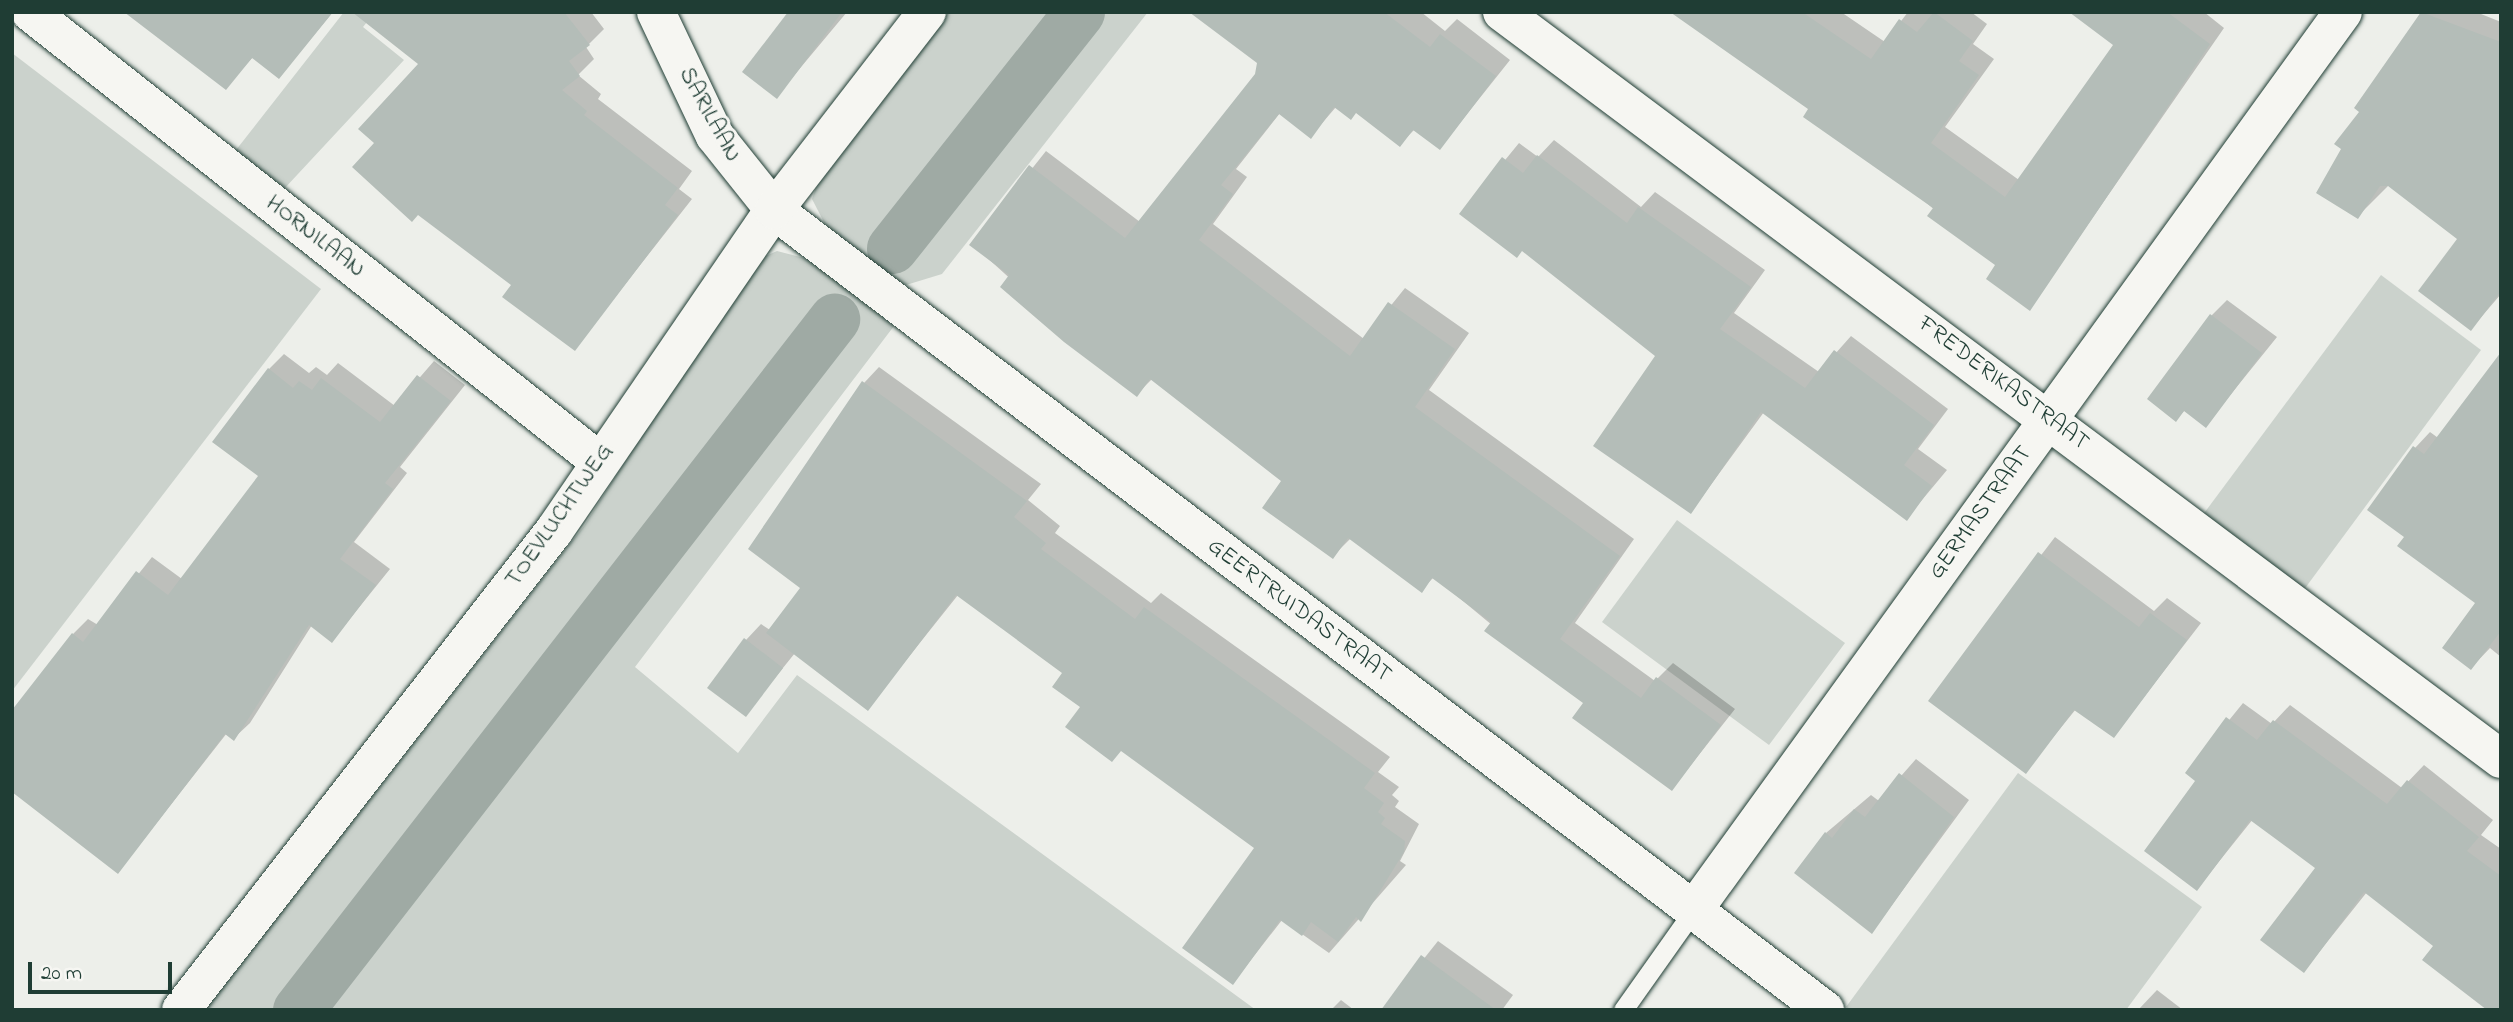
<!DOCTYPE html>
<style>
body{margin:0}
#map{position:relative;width:2513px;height:1022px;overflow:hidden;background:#edefea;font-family:"Indie Flower",sans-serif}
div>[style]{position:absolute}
.green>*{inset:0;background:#cbd2cc}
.shadow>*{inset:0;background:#0003}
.canal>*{height:51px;margin:-25.5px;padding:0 25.5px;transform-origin:25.5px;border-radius:25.5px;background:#9faaa4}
.building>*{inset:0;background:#b4bdb8}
.roads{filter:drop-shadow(0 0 2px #1f3d34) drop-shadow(0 0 2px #1f3d34)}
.lane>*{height:19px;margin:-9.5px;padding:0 9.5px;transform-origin:9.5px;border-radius:9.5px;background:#f6f6f2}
.street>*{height:38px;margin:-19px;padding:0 19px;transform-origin:19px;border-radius:19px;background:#f6f6f2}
span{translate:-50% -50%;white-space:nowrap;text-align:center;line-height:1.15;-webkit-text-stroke:6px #f6f6f2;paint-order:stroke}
.street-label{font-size:24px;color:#1f3d34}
.frame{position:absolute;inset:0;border:14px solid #1f3d34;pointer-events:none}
.scale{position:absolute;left:28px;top:962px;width:144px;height:32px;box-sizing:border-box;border:4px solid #1f3d34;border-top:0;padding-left:9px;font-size:21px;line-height:24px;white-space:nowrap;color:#1f3d34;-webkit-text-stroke:5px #f6f6f2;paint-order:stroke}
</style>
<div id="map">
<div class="green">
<div style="clip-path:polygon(344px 12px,375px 12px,363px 27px,404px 60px,284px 189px,236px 150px)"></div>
<div style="clip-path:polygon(949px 12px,1148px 12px,942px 274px,906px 285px,886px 281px,830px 234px,812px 199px,818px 182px)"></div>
<div style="clip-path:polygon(12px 53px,321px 289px,12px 691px)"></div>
<div style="clip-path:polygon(777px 251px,808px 259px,894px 326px,635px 667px,738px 753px,797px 675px,1256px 1010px,205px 1010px,584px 526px,736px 287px,761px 258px)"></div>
<div style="clip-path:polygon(2381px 275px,2481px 350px,2303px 591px,2202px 516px)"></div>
<div style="clip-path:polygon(1677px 520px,1845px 643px,1769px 745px,1602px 622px)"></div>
<div style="clip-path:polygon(2018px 773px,2202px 907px,2126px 1010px,1850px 1010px,1846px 1007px)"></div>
</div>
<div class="shadow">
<div style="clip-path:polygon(144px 12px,333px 12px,279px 77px,253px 57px,226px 87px)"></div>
<div style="clip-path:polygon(372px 12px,591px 12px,604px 29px,586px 47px,594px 59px,578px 75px,601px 94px,598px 99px,692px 171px,679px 189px,692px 199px,575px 348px,376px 143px,420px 64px)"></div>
<div style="clip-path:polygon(785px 12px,847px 12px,776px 97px,788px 15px)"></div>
<div style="clip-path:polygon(1195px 12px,1421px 12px,1445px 31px,1457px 19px,1510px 60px,1440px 148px,1415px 129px,1399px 145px,1357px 112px,1336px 107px,1311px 136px,1280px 113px,1236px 169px,1247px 177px,1213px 224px,1364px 339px,1405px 288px,1469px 333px,1429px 390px,1634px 539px,1575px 623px,1655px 681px,1673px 663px,1735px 709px,1672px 789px,1585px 702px,1434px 577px,1421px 590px,1351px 538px,1333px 556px,1284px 481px,1152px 379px,1137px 394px,972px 244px,1046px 151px,1140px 222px,1257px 75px,1259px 62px)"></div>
<div style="clip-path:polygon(1703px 12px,1841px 12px,1885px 42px,1908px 12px,1971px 12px,1987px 24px,1973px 44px,1994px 59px,1945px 127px,2019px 180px,2116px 45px,2078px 12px,2204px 12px,2224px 28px,2030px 308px,1998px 264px)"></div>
<div style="clip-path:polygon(2423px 12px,2476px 12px,2501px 22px,2501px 294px,2471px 329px,2460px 238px,2389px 185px,2357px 217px,2362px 111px)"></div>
<div style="clip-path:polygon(1554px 140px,1641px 207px,1655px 192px,1765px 270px,1734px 313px,1819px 372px,1851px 336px,1948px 409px,1918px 449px,1947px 470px,1907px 518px,1764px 412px,1691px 512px,1658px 355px,1523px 250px,1461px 214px,1519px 143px,1538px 157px)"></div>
<div style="clip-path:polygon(2227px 300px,2277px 337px,2206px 425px,2185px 410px,2176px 419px,2212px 315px)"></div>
<div style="clip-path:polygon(284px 354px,309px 373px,316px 367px,327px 375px,338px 363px,395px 406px,434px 361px,465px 385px,400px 467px,407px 473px,354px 542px,390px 569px,332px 641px,312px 625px,250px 723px,234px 738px,227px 733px,118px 872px,73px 634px,88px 619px,98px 625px,152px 557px,182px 579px,260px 475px,269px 369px)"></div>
<div style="clip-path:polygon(879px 367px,1041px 484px,1028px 500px,1060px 526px,1055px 533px,1151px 603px,1161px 593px,1390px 757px,1378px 772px,1399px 787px,1392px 795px,1399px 801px,1395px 807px,1419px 824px,1400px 861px,1406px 865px,1329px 953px,1282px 920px,1233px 983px,1257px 848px,1082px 707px,1065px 672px,958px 595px,867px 709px,795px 653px,746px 714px,746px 640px,761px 624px,770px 630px,802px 587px,864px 383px)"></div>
<div style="clip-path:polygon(2430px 432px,2501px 484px,2501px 657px,2490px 648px,2471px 668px,2478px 602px,2406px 537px,2415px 448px)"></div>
<div style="clip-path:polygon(2055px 537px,2154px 611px,2167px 598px,2201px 623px,2114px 736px,2076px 709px,2026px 771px,1930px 700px)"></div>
<div style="clip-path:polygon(2243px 703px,2272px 724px,2290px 705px,2402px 788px,2424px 765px,2493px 820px,2481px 835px,2501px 849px,2501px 1010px,2435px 945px,2367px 892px,2304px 971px,2317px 867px,2253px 819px,2197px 889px,2198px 781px,2187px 772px)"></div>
<div style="clip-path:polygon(1916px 759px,1969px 800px,1872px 932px,1826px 833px,1871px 795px,1879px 801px)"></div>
<div style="clip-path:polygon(1438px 941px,1513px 995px,1502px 1010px,1383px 1010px)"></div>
<div style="clip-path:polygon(2157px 990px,2183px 1010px,2138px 1010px)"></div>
<div style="clip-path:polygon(1341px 1000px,1354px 1010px,1331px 1010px)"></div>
</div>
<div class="canal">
<div style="left:892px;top:248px;width:301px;rotate:-51.6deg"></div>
<div style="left:298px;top:1010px;width:875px;rotate:-52.2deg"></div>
</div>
<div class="building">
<div style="clip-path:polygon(124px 12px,333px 12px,279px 79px,252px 58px,226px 90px)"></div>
<div style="clip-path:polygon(352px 12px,564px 12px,590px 45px,569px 61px,580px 76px,562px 90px,587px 111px,584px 115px,678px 188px,665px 205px,678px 215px,575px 351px,502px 297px,511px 285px,418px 215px,412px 222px,352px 167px,374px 143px,358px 129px,418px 64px)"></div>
<div style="clip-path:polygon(788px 12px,842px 12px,777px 99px,742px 72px)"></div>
<div style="clip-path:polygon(1189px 12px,1384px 12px,1430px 47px,1440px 34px,1496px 76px,1440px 150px,1413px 130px,1400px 147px,1356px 113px,1351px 120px,1334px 107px,1311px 139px,1279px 114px,1221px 185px,1233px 194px,1199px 240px,1350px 356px,1388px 302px,1455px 349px,1415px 407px,1620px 556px,1560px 639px,1641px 698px,1656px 677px,1721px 725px,1672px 791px,1572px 718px,1583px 703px,1484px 631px,1491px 622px,1432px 578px,1422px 593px,1348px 538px,1333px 559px,1262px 508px,1281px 481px,1150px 379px,1137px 397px,1064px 342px,1000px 287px,1009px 275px,969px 245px,1029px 165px,1125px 238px,1255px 74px,1257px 63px)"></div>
<div style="clip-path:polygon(1670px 12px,1802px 12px,1871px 59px,1899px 19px,1917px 32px,1934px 12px,1973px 41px,1959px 61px,1979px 75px,1931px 143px,2005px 197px,2113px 45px,2069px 12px,2167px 12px,2210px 44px,2030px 311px,1986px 279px,1995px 265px,1927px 216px,1933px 208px,1803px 117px,1808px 109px)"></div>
<div style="clip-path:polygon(2421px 12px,2501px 42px,2501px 291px,2471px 331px,2418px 291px,2457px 239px,2388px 186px,2380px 186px,2358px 219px,2316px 193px,2341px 149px,2334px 144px,2359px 112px,2354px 108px)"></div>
<div style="clip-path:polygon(1537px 155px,1627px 223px,1638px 207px,1751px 287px,1720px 329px,1805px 388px,1834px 350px,1934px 425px,1904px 465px,1932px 486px,1907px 521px,1761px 412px,1691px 514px,1593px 446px,1655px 356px,1522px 251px,1517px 258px,1459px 214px,1502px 157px,1523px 173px)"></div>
<div style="clip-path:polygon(2210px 314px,2262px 353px,2206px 428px,2184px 411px,2176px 422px,2147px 399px)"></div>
<div style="clip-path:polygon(2501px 352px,2501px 631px,2471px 670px,2442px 648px,2475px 603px,2397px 546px,2404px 537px,2367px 510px,2413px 446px,2424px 454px)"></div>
<div style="clip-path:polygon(268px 368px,293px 388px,299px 381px,312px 390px,321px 378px,380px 422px,417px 375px,451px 401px,385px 483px,393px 489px,340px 559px,376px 585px,332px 643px,309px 625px,234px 741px,225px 734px,118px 874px,12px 792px,12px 710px,72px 633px,83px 642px,136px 571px,168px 595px,258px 476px,212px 442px)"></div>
<div style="clip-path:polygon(862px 381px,1027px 501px,1014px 517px,1046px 543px,1041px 549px,1135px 619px,1144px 607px,1375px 773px,1364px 788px,1384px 803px,1378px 812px,1385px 818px,1381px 824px,1405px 841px,1404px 852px,1361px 922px,1356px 917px,1338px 942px,1311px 922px,1302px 936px,1280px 920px,1233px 985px,1182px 948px,1254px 848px,1121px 751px,1112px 762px,1065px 727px,1080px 707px,1052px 687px,1062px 673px,956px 595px,868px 711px,766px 633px,800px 588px,748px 549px)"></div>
<div style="clip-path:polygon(2038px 552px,2139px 627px,2150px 613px,2187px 640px,2114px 738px,2074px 710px,2026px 774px,1928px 701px)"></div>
<div style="clip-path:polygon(744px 638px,783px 668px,746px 717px,707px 688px)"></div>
<div style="clip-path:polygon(2226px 717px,2257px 740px,2273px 720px,2387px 804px,2407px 780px,2479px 837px,2467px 851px,2501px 876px,2501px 1010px,2487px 1010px,2422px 960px,2433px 946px,2364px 892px,2304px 973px,2260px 940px,2315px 868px,2250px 820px,2197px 891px,2144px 851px,2195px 781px,2185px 773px)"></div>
<div style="clip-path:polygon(1899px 773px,1954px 817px,1872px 934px,1794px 873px,1825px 832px,1832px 838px,1854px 809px,1865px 817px)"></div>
<div style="clip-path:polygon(1421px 955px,1496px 1010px,1381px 1010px)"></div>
</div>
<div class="roads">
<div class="lane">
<div style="left:1623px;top:1010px;width:121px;rotate:-54.7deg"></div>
</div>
<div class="street">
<div style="left:30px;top:12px;width:725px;rotate:38.28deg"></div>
<div style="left:656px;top:12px;width:137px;rotate:64.6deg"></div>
<div style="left:715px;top:136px;width:95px;rotate:51.4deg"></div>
<div style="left:774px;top:210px;width:1321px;rotate:37.28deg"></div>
<div style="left:1502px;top:12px;width:1247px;rotate:36.79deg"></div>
<div style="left:1693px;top:911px;width:1109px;rotate:-54.13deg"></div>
<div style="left:181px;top:1010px;width:607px;rotate:-52.09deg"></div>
<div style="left:554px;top:531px;width:389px;rotate:-55.6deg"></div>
<div style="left:774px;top:210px;width:250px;rotate:-52.3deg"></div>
</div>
</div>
<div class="street-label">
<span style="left:709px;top:115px;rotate:61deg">SARILAAN</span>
<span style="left:315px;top:237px;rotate:38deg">HORNILAAN</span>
<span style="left:2003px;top:384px;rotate:37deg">FREDERIKASTRAAT</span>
<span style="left:1981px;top:513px;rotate:-54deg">GERMASTRAAT</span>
<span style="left:560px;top:516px;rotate:-55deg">TOEVLUCHTWEG</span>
<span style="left:1299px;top:611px;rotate:37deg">GEERTRUIDASTRAAT</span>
</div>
<div class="frame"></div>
<div class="scale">20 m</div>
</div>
